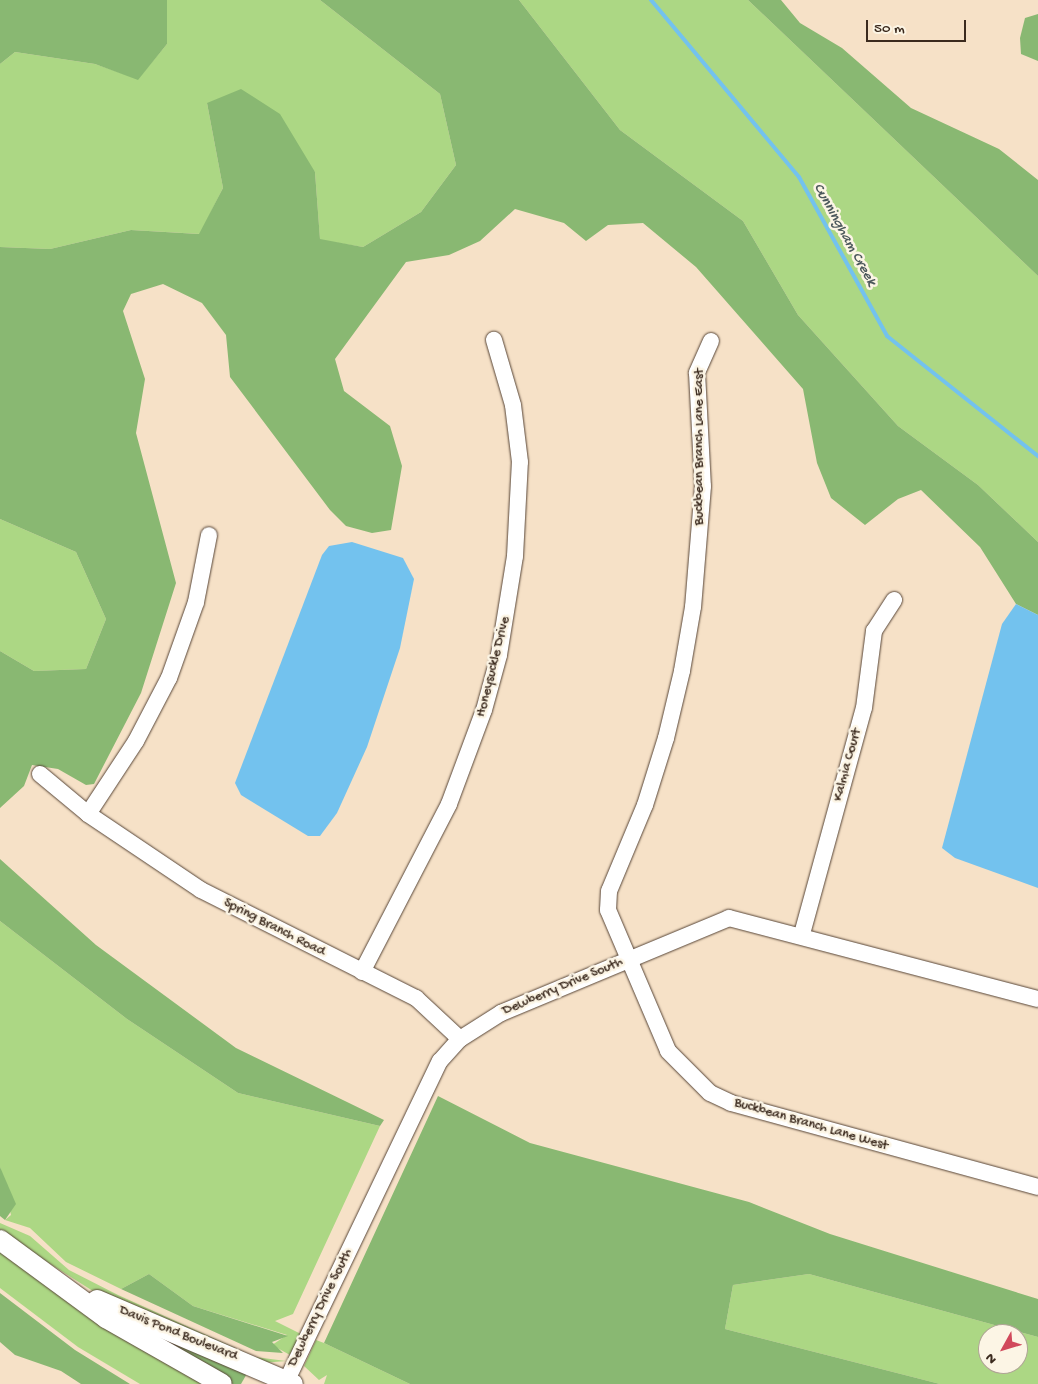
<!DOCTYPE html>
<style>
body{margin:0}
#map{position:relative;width:1038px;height:1384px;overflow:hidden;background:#f6e1c7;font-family:"Gochi Hand",sans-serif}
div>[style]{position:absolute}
.green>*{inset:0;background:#acd784}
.forest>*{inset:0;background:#89b872}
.water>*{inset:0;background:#73c2ee}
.stream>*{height:4px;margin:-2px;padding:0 2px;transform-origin:2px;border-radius:2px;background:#73c2ee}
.roads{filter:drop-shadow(0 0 1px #574537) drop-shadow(0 0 1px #574537)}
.minor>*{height:16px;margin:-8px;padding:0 8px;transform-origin:8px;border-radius:8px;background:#fff}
.tertiary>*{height:20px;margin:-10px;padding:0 10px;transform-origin:10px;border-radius:10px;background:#fff}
span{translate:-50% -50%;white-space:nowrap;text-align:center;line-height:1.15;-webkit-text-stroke:5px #fcf5e5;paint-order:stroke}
.street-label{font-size:14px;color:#3b2a1e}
.water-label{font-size:15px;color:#4c585c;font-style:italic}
.north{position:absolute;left:978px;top:1324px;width:50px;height:50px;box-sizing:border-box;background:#fcf5e5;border:1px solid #afa495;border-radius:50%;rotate:231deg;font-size:14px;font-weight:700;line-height:20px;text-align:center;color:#3b2a1e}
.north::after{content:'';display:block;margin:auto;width:18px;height:22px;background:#d1495b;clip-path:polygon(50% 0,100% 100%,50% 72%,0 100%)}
.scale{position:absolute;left:866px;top:20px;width:100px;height:22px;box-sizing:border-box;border:2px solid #3b2a1e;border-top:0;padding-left:6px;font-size:15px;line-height:18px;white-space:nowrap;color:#3b2a1e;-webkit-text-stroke:4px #fcf5e5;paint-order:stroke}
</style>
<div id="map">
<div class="green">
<div style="clip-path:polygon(167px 0,320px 0,440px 94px,456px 165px,421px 212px,363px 247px,320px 240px,315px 172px,207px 103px,223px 188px,200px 234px,131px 230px,50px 249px,0 247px,0 64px,15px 52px,95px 64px,138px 79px,167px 44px)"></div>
<div style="clip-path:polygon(519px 0,748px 0,1038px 276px,1038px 542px,978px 485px,898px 426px,798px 315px,743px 221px,620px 130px)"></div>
<div style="clip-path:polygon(0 519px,76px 552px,106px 619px,86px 669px,34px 671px,0 651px)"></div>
<div style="clip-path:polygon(0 921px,127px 1019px,238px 1093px,380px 1126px,293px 1314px,275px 1321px,301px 1334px,290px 1355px,272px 1345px,287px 1335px,193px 1306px,149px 1274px,121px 1289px,66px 1262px,30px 1228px,5px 1220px,11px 1215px,0 1167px)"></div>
<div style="clip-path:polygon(0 1223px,30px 1236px,69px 1270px,118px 1295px,255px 1357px,286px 1361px,262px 1363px,96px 1293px,0 1232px)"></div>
<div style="clip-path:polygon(0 1250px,210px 1384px,140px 1384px,78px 1347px,0 1288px)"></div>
<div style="clip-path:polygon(evenodd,809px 1274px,1038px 1337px,1038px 1384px,940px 1384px,725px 1329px,733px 1285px,809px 1274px,988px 1334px,1018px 1334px,1018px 1364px,988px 1364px,988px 1334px)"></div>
<div style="clip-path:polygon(316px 1340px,324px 1343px,410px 1384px,324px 1384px,327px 1375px,319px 1380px,304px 1366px)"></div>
</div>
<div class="forest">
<div style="clip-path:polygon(0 0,167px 0,167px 44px,138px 80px,95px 64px,15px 52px,0 64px)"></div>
<div style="clip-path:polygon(320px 0,519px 0,620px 130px,743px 221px,798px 315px,898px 426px,978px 485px,1038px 542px,1038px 615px,1016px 604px,980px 547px,921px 490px,898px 499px,865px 525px,831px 498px,817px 463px,803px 389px,696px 267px,643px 223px,608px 225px,586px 241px,564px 223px,515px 209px,480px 241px,449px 255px,406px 262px,335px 359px,344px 391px,390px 426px,402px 466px,391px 530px,372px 533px,346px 526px,330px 510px,230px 377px,226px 335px,202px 303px,163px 284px,131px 294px,123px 311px,145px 379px,136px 433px,176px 583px,141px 693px,94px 784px,86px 785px,58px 769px,32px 765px,24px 786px,0 808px,0 651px,34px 671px,86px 669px,106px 619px,76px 552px,0 519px,0 247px,50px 249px,131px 230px,199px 234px,223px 188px,207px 103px,241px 89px,280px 114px,315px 172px,320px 239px,363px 247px,421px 212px,456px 165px,440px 94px)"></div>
<div style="clip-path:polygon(748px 0,781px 0,800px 23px,842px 48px,911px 108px,999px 149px,1038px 180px,1038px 276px)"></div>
<div style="clip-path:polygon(1038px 14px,1038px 61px,1021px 54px,1020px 38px,1025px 18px)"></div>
<div style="clip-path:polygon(0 859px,96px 945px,236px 1048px,384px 1120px,380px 1126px,238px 1093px,127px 1019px,0 921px)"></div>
<div style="clip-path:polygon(438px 1096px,530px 1143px,749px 1202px,830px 1234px,1038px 1299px,1038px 1337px,809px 1274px,733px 1285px,725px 1329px,940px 1384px,410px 1384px,324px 1343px)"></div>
<div style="clip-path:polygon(0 1167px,16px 1204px,5px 1220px,0 1216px)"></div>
<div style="clip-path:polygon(149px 1274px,193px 1306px,288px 1336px,272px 1342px,283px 1353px,256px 1351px,121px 1289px)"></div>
<div style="clip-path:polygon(0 1293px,75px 1350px,130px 1384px,81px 1384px,61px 1371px,15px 1355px,0 1342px)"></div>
<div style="clip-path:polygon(112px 1312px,249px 1370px,241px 1384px,233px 1384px,178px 1357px)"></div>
</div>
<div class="water">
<div style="clip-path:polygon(352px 542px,403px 558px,414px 579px,400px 648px,367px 747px,337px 813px,320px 836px,308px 836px,241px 795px,235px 783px,322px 555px,329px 546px)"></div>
<div style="clip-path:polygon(1016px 604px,1038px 615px,1038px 888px,955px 858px,942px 848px,1002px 624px)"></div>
</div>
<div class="stream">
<div style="left:651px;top:0;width:231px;rotate:50.1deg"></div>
<div style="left:799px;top:177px;width:182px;rotate:61deg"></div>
<div style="left:887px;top:336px;width:193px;rotate:38.5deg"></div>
</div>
<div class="roads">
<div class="minor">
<div style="left:711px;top:341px;width:35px;rotate:114deg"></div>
<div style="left:697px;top:373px;width:113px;rotate:87deg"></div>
<div style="left:703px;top:486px;width:121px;rotate:94.7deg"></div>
<div style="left:693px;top:607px;width:65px;rotate:99.8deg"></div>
<div style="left:682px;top:671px;width:69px;rotate:103.4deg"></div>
<div style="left:666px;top:738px;width:70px;rotate:107.4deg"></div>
<div style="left:645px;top:805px;width:93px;rotate:112.7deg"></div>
<div style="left:609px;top:891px;width:19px;rotate:93deg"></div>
<div style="left:608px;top:910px;width:153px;rotate:66.9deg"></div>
<div style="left:668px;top:1051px;width:59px;rotate:45deg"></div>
<div style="left:710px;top:1093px;width:23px;rotate:25deg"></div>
<div style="left:731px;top:1103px;width:318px;rotate:15.3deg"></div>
<div style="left:40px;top:774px;width:62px;rotate:39.8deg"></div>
<div style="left:88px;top:814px;width:136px;rotate:33.9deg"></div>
<div style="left:201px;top:890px;width:241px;rotate:26.7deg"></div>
<div style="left:416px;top:998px;width:60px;rotate:43deg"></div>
<div style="left:88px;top:814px;width:87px;rotate:-56.7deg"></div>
<div style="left:136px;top:741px;width:71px;rotate:-62.4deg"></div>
<div style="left:169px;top:678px;width:81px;rotate:-70.4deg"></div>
<div style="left:196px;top:602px;width:68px;rotate:-79deg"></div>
<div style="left:802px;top:934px;width:234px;rotate:-74.7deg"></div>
<div style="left:864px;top:708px;width:78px;rotate:-82.6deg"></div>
<div style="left:874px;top:631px;width:37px;rotate:-57deg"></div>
<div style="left:362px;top:972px;width:189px;rotate:-62.6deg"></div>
<div style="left:449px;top:804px;width:100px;rotate:-69.6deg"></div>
<div style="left:484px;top:710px;width:57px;rotate:-74.7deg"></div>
<div style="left:499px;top:655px;width:100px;rotate:-80.8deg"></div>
<div style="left:515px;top:556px;width:94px;rotate:-87deg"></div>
<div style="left:520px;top:462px;width:57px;rotate:-97deg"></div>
<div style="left:513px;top:405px;width:68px;rotate:-106.3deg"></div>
<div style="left:285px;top:1384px;width:358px;rotate:-64.4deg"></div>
<div style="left:440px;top:1061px;width:30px;rotate:-48deg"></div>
<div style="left:460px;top:1039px;width:49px;rotate:-32.4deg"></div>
<div style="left:501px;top:1013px;width:247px;rotate:-22.6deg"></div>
<div style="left:729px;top:918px;width:319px;rotate:14.7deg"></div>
</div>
<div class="tertiary">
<div style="left:0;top:1240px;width:132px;rotate:36.3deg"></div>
<div style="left:106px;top:1318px;width:133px;rotate:29.6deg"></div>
<div style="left:97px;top:1300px;width:213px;rotate:23.2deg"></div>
</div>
</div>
<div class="street-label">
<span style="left:700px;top:447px;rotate:-90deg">Buckbean Branch Lane East</span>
<span style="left:494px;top:667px;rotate:-76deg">Honeysuckle Drive</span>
<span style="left:848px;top:765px;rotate:-75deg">Kalmia Court</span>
<span style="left:274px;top:928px;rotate:27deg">Spring Branch Road</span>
<span style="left:563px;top:987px;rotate:-23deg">Dewberry Drive South</span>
<span style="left:811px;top:1125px;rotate:16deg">Buckbean Branch Lane West</span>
<span style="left:321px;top:1308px;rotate:-64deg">Dewberry Drive South</span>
<span style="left:178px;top:1334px;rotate:22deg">Davis Pond Boulevard</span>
</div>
<div class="water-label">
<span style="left:844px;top:235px;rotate:61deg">Cunningham Creek</span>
</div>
<div class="north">N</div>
<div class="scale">50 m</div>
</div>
